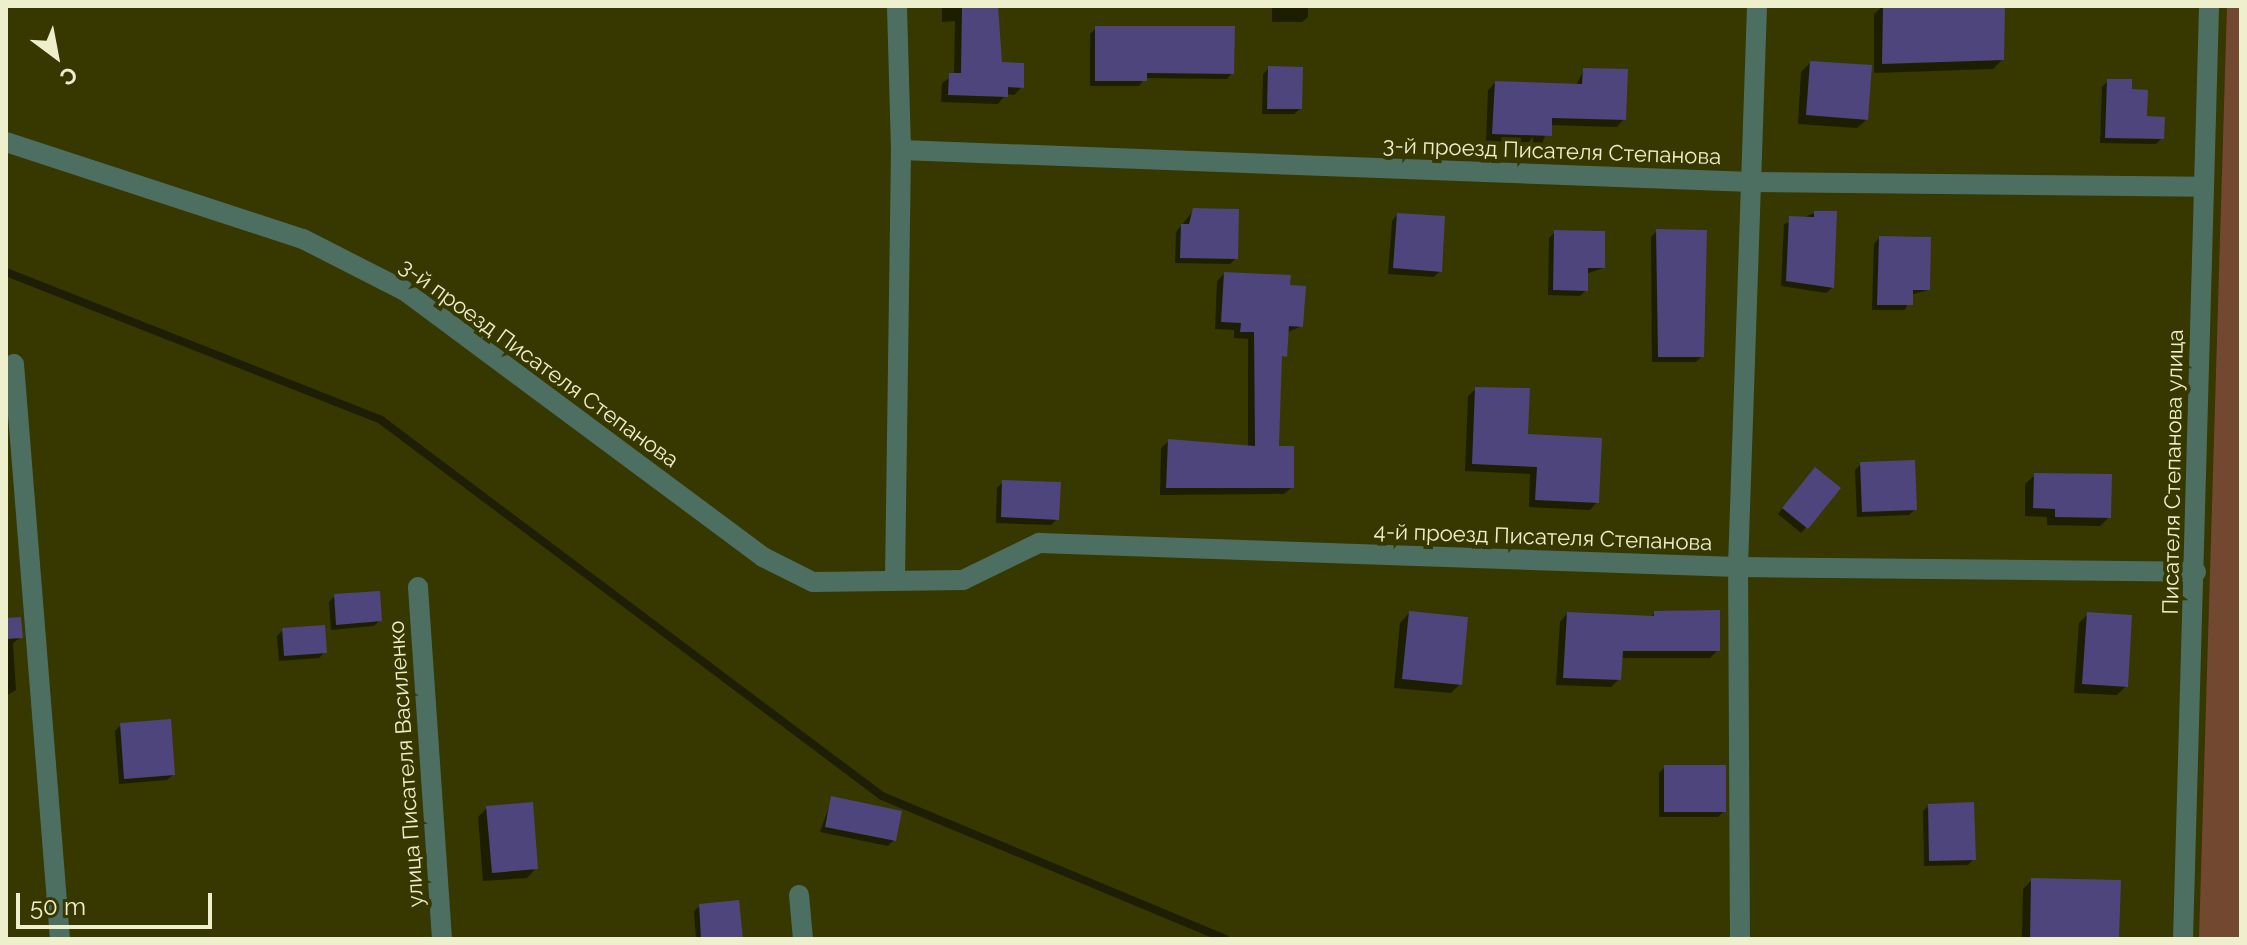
<!DOCTYPE html>
<meta charset="utf-8">
<style>
body{margin:0}
#map{position:relative;width:2247px;height:945px;overflow:hidden;background:#373700;font-family:Raleway,sans-serif}
div>[style]{position:absolute}
.green>*{inset:0;background:#734831}
.shadow>*{inset:0;background:#0007}
.stream>*{height:8px;margin:-4px;padding:0 4px;transform-origin:4px;border-radius:4px;background:#1e1e06}
.building>*{inset:0;background:#4d457b}
.street>*{height:20px;margin:-10px;padding:0 10px;transform-origin:10px;border-radius:10px;background:#4d6f62}
span{translate:-50% -50%;white-space:nowrap;text-align:center;line-height:1.15;-webkit-text-stroke:8px #373700;paint-order:stroke}
.street-label{font-size:22px;color:#eeefcd}
.frame{position:absolute;inset:0;border:8px solid #eeefcd;pointer-events:none}
.north{position:absolute;left:16px;top:16px;width:80px;height:80px;-webkit-text-stroke:6px #373700;paint-order:stroke;rotate:148deg;font-size:22px;font-weight:700;line-height:32px;text-align:center;color:#eeefcd}
.north::after{content:'';display:block;margin:auto;width:28px;height:36px;background:#eeefcd;clip-path:polygon(50% 0,100% 100%,50% 72%,0 100%)}
.scale{position:absolute;left:16px;top:893px;width:196px;height:36px;box-sizing:border-box;border:4px solid #eeefcd;border-top:0;padding-left:10px;font-size:24px;line-height:28px;white-space:nowrap;color:#eeefcd;-webkit-text-stroke:6px #373700;paint-order:stroke}
</style>
<div id="map">
<div class="green">
<div style="clip-path:polygon(2227px 6px,2241px 6px,2241px 939px,2199px 939px)"></div>
</div>
<div class="shadow">
<div style="clip-path:polygon(942px 6px,997px 6px,1001px 64px,1022px 87px,1014px 95px,1006px 94px,998px 104px,941px 102px,942px 83px,954px 75px,955px 21px,942px 22px)"></div>
<div style="clip-path:polygon(1272px 6px,1308px 6px,1308px 17px,1302px 22px,1272px 22px)"></div>
<div style="clip-path:polygon(1883px 6px,2003px 9px,2002px 60px,1993px 69px,1874px 73px,1874px 14px)"></div>
<div style="clip-path:polygon(1096px 28px,1232px 73px,1227px 79px,1145px 78px,1139px 86px,1090px 86px,1090px 34px)"></div>
<div style="clip-path:polygon(1810px 63px,1867px 119px,1857px 128px,1798px 124px,1801px 72px)"></div>
<div style="clip-path:polygon(1269px 68px,1300px 109px,1294px 114px,1262px 114px,1263px 74px)"></div>
<div style="clip-path:polygon(1584px 70px,1624px 119px,1617px 127px,1550px 125px,1542px 143px,1486px 141px,1488px 90px,1495px 83px,1576px 85px)"></div>
<div style="clip-path:polygon(2108px 81px,2130px 91px,2162px 138px,2156px 144px,2100px 143px,2102px 87px)"></div>
<div style="clip-path:polygon(1194px 210px,1236px 258px,1230px 264px,1175px 263px,1176px 232px)"></div>
<div style="clip-path:polygon(1815px 213px,1832px 288px,1826px 293px,1781px 286px,1784px 224px)"></div>
<div style="clip-path:polygon(1397px 215px,1440px 271px,1434px 277px,1388px 274px,1392px 221px)"></div>
<div style="clip-path:polygon(1657px 231px,1702px 356px,1696px 362px,1652px 362px,1651px 237px)"></div>
<div style="clip-path:polygon(1555px 232px,1603px 268px,1586px 274px,1586px 290px,1580px 296px,1548px 295px,1549px 238px)"></div>
<div style="clip-path:polygon(1879px 238px,1928px 290px,1911px 295px,1905px 310px,1872px 310px,1874px 244px)"></div>
<div style="clip-path:polygon(1224px 274px,1288px 287px,1302px 326px,1286px 333px,1280px 361px,1277px 448px,1292px 487px,1284px 494px,1160px 495px,1161px 448px,1169px 441px,1248px 447px,1248px 339px,1234px 338px,1234px 330px,1215px 329px,1217px 281px)"></div>
<div style="clip-path:polygon(1476px 389px,1526px 436px,1597px 502px,1590px 510px,1529px 507px,1530px 474px,1465px 471px,1468px 396px)"></div>
<div style="clip-path:polygon(1861px 464px,1915px 509px,1909px 515px,1857px 517px,1855px 470px)"></div>
<div style="clip-path:polygon(2035px 475px,2109px 517px,2100px 526px,2047px 525px,2047px 517px,2025px 516px,2025px 484px)"></div>
<div style="clip-path:polygon(1809px 476px,1806px 527px,1801px 533px,1778px 514px)"></div>
<div style="clip-path:polygon(1003px 482px,1057px 519px,1051px 525px,996px 523px,997px 488px)"></div>
<div style="clip-path:polygon(335px 596px,380px 620px,374px 626px,331px 630px,329px 602px)"></div>
<div style="clip-path:polygon(1409px 613px,1460px 684px,1451px 693px,1394px 688px,1400px 623px)"></div>
<div style="clip-path:polygon(1655px 613px,1718px 650px,1710px 658px,1620px 658px,1619px 679px,1611px 687px,1556px 685px,1560px 622px,1567px 614px,1650px 618px)"></div>
<div style="clip-path:polygon(2088px 614px,2126px 686px,2117px 695px,2074px 693px,2079px 623px)"></div>
<div style="clip-path:polygon(6px 620px,21px 637px,13px 643px,16px 690px,6px 696px)"></div>
<div style="clip-path:polygon(283px 630px,325px 652px,319px 658px,279px 661px,277px 636px)"></div>
<div style="clip-path:polygon(121px 725px,173px 775px,167px 780px,119px 784px,115px 731px)"></div>
<div style="clip-path:polygon(1665px 767px,1724px 811px,1718px 817px,1659px 817px,1659px 773px)"></div>
<div style="clip-path:polygon(832px 799px,894px 840px,888px 846px,820px 832px)"></div>
<div style="clip-path:polygon(1929px 806px,1974px 859px,1968px 865px,1924px 866px,1923px 811px)"></div>
<div style="clip-path:polygon(487px 808px,536px 868px,527px 878px,483px 881px,478px 817px)"></div>
<div style="clip-path:polygon(2032px 880px,2117px 939px,2022px 939px,2023px 889px)"></div>
<div style="clip-path:polygon(700px 906px,741px 939px,696px 939px,694px 911px)"></div>
</div>
<div class="stream">
<div style="left:6px;top:272px;width:403px;rotate:21.5deg"></div>
<div style="left:381px;top:420px;width:626px;rotate:36.89deg"></div>
<div style="left:882px;top:796px;width:372px;rotate:22.6deg"></div>
</div>
<div class="building">
<div style="clip-path:polygon(962px 6px,998px 6px,1002px 62px,1024px 63px,1024px 88px,1008px 87px,1008px 97px,948px 95px,949px 73px,961px 73px)"></div>
<div style="clip-path:polygon(1883px 6px,2005px 7px,2004px 60px,1882px 64px)"></div>
<div style="clip-path:polygon(1095px 26px,1235px 26px,1234px 74px,1147px 73px,1147px 81px,1095px 81px)"></div>
<div style="clip-path:polygon(1810px 61px,1872px 65px,1868px 120px,1806px 115px)"></div>
<div style="clip-path:polygon(1268px 66px,1303px 67px,1302px 109px,1267px 109px)"></div>
<div style="clip-path:polygon(1583px 68px,1628px 69px,1626px 120px,1552px 118px,1552px 136px,1492px 134px,1495px 81px,1582px 84px)"></div>
<div style="clip-path:polygon(2107px 79px,2132px 79px,2132px 89px,2148px 90px,2147px 116px,2165px 117px,2164px 139px,2105px 138px)"></div>
<div style="clip-path:polygon(1193px 208px,1239px 209px,1238px 259px,1180px 258px,1181px 224px,1189px 224px)"></div>
<div style="clip-path:polygon(1814px 211px,1837px 211px,1834px 288px,1786px 281px,1789px 216px,1814px 217px)"></div>
<div style="clip-path:polygon(1397px 213px,1445px 216px,1442px 272px,1393px 268px)"></div>
<div style="clip-path:polygon(1656px 229px,1707px 230px,1704px 357px,1658px 357px)"></div>
<div style="clip-path:polygon(1554px 230px,1605px 231px,1605px 268px,1588px 268px,1588px 291px,1553px 290px)"></div>
<div style="clip-path:polygon(1879px 236px,1931px 237px,1930px 290px,1913px 290px,1913px 305px,1877px 305px)"></div>
<div style="clip-path:polygon(1224px 272px,1291px 275px,1290px 285px,1306px 286px,1303px 327px,1289px 326px,1287px 357px,1282px 356px,1279px 446px,1294px 446px,1294px 488px,1166px 488px,1168px 439px,1255px 446px,1254px 332px,1240px 332px,1241px 323px,1221px 322px)"></div>
<div style="clip-path:polygon(1475px 387px,1530px 388px,1528px 434px,1602px 438px,1599px 503px,1535px 500px,1537px 467px,1472px 464px)"></div>
<div style="clip-path:polygon(1915px 460px,1917px 510px,1862px 512px,1860px 462px)"></div>
<div style="clip-path:polygon(1815px 467px,1841px 488px,1808px 529px,1782px 508px)"></div>
<div style="clip-path:polygon(2034px 473px,2112px 474px,2111px 518px,2055px 517px,2055px 509px,2033px 508px)"></div>
<div style="clip-path:polygon(1002px 480px,1061px 482px,1059px 520px,1001px 517px)"></div>
<div style="clip-path:polygon(380px 591px,382px 621px,336px 625px,334px 594px)"></div>
<div style="clip-path:polygon(1720px 610px,1720px 651px,1623px 651px,1621px 680px,1563px 678px,1567px 612px,1654px 616px,1654px 611px)"></div>
<div style="clip-path:polygon(1409px 611px,1468px 617px,1462px 685px,1402px 679px)"></div>
<div style="clip-path:polygon(2087px 612px,2132px 615px,2128px 687px,2082px 684px)"></div>
<div style="clip-path:polygon(21px 617px,23px 638px,6px 639px,6px 618px)"></div>
<div style="clip-path:polygon(325px 625px,327px 653px,284px 656px,282px 628px)"></div>
<div style="clip-path:polygon(171px 719px,175px 775px,124px 779px,120px 723px)"></div>
<div style="clip-path:polygon(1664px 765px,1726px 765px,1726px 812px,1664px 812px)"></div>
<div style="clip-path:polygon(831px 796px,902px 811px,896px 841px,825px 827px)"></div>
<div style="clip-path:polygon(533px 802px,538px 869px,492px 873px,486px 806px)"></div>
<div style="clip-path:polygon(1974px 802px,1976px 860px,1929px 861px,1928px 804px)"></div>
<div style="clip-path:polygon(2031px 878px,2121px 880px,2119px 939px,2030px 939px)"></div>
<div style="clip-path:polygon(739px 900px,743px 939px,701px 939px,699px 904px)"></div>
</div>
<div class="street">
<div style="left:6px;top:142px;width:312px;rotate:18.1deg"></div>
<div style="left:303px;top:239px;width:114px;rotate:27deg"></div>
<div style="left:405px;top:291px;width:446px;rotate:36.6deg"></div>
<div style="left:763px;top:557px;width:56px;rotate:26.6deg"></div>
<div style="left:813px;top:582px;width:150px;rotate:-0.8deg"></div>
<div style="left:963px;top:580px;width:85px;rotate:-26deg"></div>
<div style="left:1039px;top:543px;width:699px;rotate:1.97deg"></div>
<div style="left:1738px;top:567px;width:458px;rotate:0.6deg"></div>
<div style="left:901px;top:150px;width:851px;rotate:2.16deg"></div>
<div style="left:1751px;top:182px;width:450px;rotate:0.6deg"></div>
<div style="left:14px;top:364px;width:577px;rotate:85.43deg"></div>
<div style="left:895px;top:580px;width:430px;rotate:-89.2deg"></div>
<div style="left:901px;top:150px;width:144px;rotate:-91.6deg"></div>
<div style="left:418px;top:587px;width:353px;rotate:86.1deg"></div>
<div style="left:799px;top:895px;width:44px;rotate:84.8deg"></div>
<div style="left:1740px;top:939px;width:372px;rotate:-90.3deg"></div>
<div style="left:1738px;top:567px;width:561px;rotate:-88.06deg"></div>
<div style="left:2183px;top:939px;width:933px;rotate:-88.4deg"></div>
</div>
<div class="street-label">
<span style="left:1552px;top:151px;rotate:2deg">3-й проезд Писателя Степанова</span>
<span style="left:539px;top:363px;rotate:36deg">3-й проезд Писателя Степанова</span>
<span style="left:2173px;top:472px;rotate:-89deg">Писателя Степанова улица</span>
<span style="left:1543px;top:537px;rotate:2deg">4-й проезд Писателя Степанова</span>
<span style="left:406px;top:764px;rotate:-94deg">улица Писателя Василенко</span>
</div>
<div class="frame"></div>
<div class="north">С</div>
<div class="scale">50 m</div>
</div>
